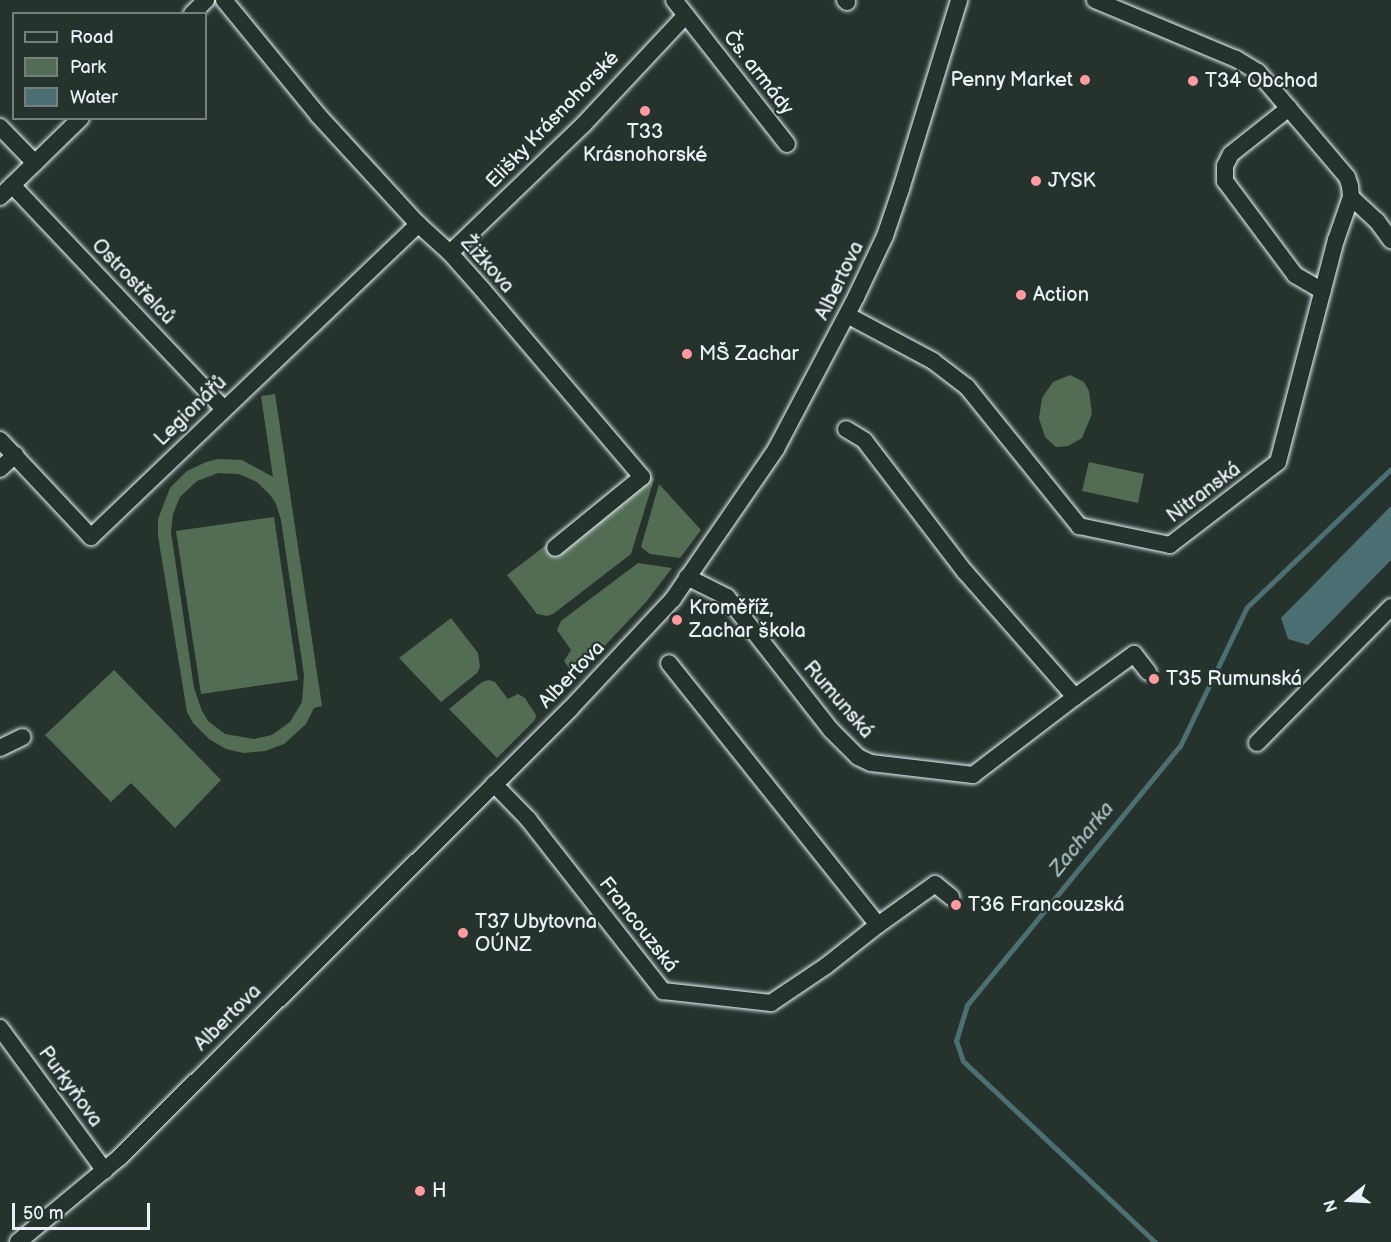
<!DOCTYPE html>
<meta charset="utf-8">
<style>
body{margin:0}
#map{position:relative;width:1391px;height:1242px;overflow:hidden;background:#26332d;font-family:"Balsamiq Sans",sans-serif}
div>[style]{position:absolute}
.green>*{inset:0;background:#536d54}
.water>*{inset:0;background:#4c6f73}
.stream>*{height:5px;margin:-2.5px;padding:0 2.5px;transform-origin:2.5px;border-radius:2.5px;background:#4c6f73}
.roads{filter:drop-shadow(0 0 2px #e8f1f8) drop-shadow(0 0 2px #e8f1f8)}
.minor>*{height:16px;margin:-8px;padding:0 8px;transform-origin:8px;border-radius:8px;background:#26332d}
.dots>*{width:16px;height:16px;translate:-50% -50%;box-sizing:border-box;border:3px solid #26332d;border-radius:50%}
span{translate:-50% -50%;white-space:nowrap;text-align:center;line-height:1.15;-webkit-text-stroke:4.5px #26332d;paint-order:stroke}
.street-label{font-size:20px;color:#e8f1f8}
.poi-label{font-size:20px;color:#e8f1f8}
.right{translate:-100% -50%;text-align:right}
.left{translate:0 -50%;text-align:left}
.water-label{font-size:21px;color:#aabdc3;font-style:italic}
.legend{position:absolute;left:12px;top:12px;width:195px;height:108px;box-sizing:border-box;background:#26332d;border:2px solid #747f7e;margin:0;padding:8px 10px;list-style:none;font-size:18px;color:#e8f1f8}
.legend li{display:flex;align-items:center;gap:12px;height:30px}
.legend b{width:30px;border:2px solid #747f7e}
.north{position:absolute;left:1319px;top:1170px;width:60px;height:60px;-webkit-text-stroke:4px #26332d;paint-order:stroke;rotate:252deg;font-size:16px;font-weight:700;line-height:24px;text-align:center;color:#e8f1f8}
.north::after{content:'';display:block;margin:auto;width:21px;height:27px;background:#e8f1f8;clip-path:polygon(50% 0,100% 100%,50% 72%,0 100%)}
.scale{position:absolute;left:12px;top:1203px;width:138px;height:27px;box-sizing:border-box;border:3px solid #e8f1f8;border-top:0;padding-left:8px;font-size:18px;line-height:21px;white-space:nowrap;color:#e8f1f8;-webkit-text-stroke:4px #26332d;paint-order:stroke}
</style>
<div id="map">
<div class="green">
<div style="clip-path:polygon(1070px 375px,1084px 382px,1089px 391px,1092px 414px,1082px 438px,1068px 446px,1056px 447px,1045px 437px,1039px 418px,1042px 398px,1053px 382px)"></div>
<div style="clip-path:polygon(evenodd,275px 394px,322px 706px,314px 708px,306px 724px,284px 744px,265px 751px,244px 753px,226px 749px,209px 739px,193px 723px,187px 712px,158px 536px,158px 519px,170px 488px,187px 471px,206px 462px,218px 459px,242px 460px,273px 477px,261px 396px,275px 394px,218px 473px,239px 474px,257px 482px,271px 496px,276px 504px,281px 520px,304px 675px,302px 702px,290px 722px,272px 735px,254px 739px,225px 734px,208px 721px,202px 711px,194px 688px,171px 532px,173px 514px,180px 497px,197px 481px,218px 473px)"></div>
<div style="clip-path:polygon(1089px 462px,1144px 474px,1138px 503px,1082px 491px)"></div>
<div style="clip-path:polygon(651px 476px,654px 479px,631px 554px,553px 614px,547px 616px,537px 614px,507px 575px,550px 542px,556px 549px)"></div>
<div style="clip-path:polygon(659px 484px,701px 530px,680px 558px,650px 554px,641px 547px)"></div>
<div style="clip-path:polygon(274px 517px,298px 680px,201px 694px,176px 531px)"></div>
<div style="clip-path:polygon(638px 563px,672px 568px,646px 602px,581px 671px,572px 672px,564px 661px,571px 650px,557px 630px,561px 621px)"></div>
<div style="clip-path:polygon(451px 618px,478px 653px,480px 667px,477px 673px,441px 702px,399px 658px)"></div>
<div style="clip-path:polygon(114px 670px,221px 780px,175px 828px,131px 783px,111px 802px,45px 735px)"></div>
<div style="clip-path:polygon(489px 680px,495px 682px,508px 699px,518px 694px,525px 698px,536px 715px,535px 720px,497px 758px,449px 709px,482px 682px)"></div>
</div>
<div class="water">
<div style="clip-path:polygon(1391px 506px,1391px 560px,1308px 645px,1288px 639px,1281px 618px)"></div>
</div>
<div class="stream">
<div style="left:1155px;top:1242px;width:264px;rotate:-136.7deg"></div>
<div style="left:963px;top:1061px;width:21px;rotate:-109deg"></div>
<div style="left:956px;top:1041px;width:38px;rotate:-73deg"></div>
<div style="left:967px;top:1005px;width:335px;rotate:-50.6deg"></div>
<div style="left:1180px;top:746px;width:154px;rotate:-64.3deg"></div>
<div style="left:1247px;top:607px;width:199px;rotate:-43.8deg"></div>
</div>
<div class="roads">
<div class="minor">
<div style="left:224px;top:0;width:149px;rotate:50.7deg"></div>
<div style="left:318px;top:115px;width:148px;rotate:47.5deg"></div>
<div style="left:418px;top:224px;width:43px;rotate:42.2deg"></div>
<div style="left:450px;top:253px;width:48px;rotate:48.4deg"></div>
<div style="left:482px;top:289px;width:247px;rotate:49.6deg"></div>
<div style="left:642px;top:477px;width:112px;rotate:140.8deg"></div>
<div style="left:674px;top:0;width:183px;rotate:51.9deg"></div>
<div style="left:845px;top:0;width:3px;rotate:45deg"></div>
<div style="left:192px;top:14px;width:20px;rotate:-45deg"></div>
<div style="left:1289px;top:108px;width:74px;rotate:141.6deg"></div>
<div style="left:1231px;top:154px;width:13px;rotate:117deg"></div>
<div style="left:1225px;top:166px;width:15px;rotate:90deg"></div>
<div style="left:1225px;top:181px;width:117px;rotate:53.3deg"></div>
<div style="left:1295px;top:275px;width:32px;rotate:30deg"></div>
<div style="left:0;top:127px;width:50px;rotate:45.8deg"></div>
<div style="left:12px;top:185px;width:307px;rotate:46.6deg"></div>
<div style="left:0;top:197px;width:113px;rotate:-44.3deg"></div>
<div style="left:1351px;top:197px;width:35px;rotate:43deg"></div>
<div style="left:1377px;top:221px;width:24px;rotate:54deg"></div>
<div style="left:450px;top:253px;width:186px;rotate:-43.9deg"></div>
<div style="left:584px;top:124px;width:149px;rotate:-46.9deg"></div>
<div style="left:847px;top:315px;width:98px;rotate:28.1deg"></div>
<div style="left:933px;top:361px;width:43px;rotate:37.4deg"></div>
<div style="left:967px;top:387px;width:179px;rotate:51.1deg"></div>
<div style="left:1079px;top:526px;width:93px;rotate:11.8deg"></div>
<div style="left:1170px;top:545px;width:136px;rotate:-37.5deg"></div>
<div style="left:1278px;top:462px;width:229px;rotate:-75.4deg"></div>
<div style="left:1336px;top:240px;width:46px;rotate:-70.8deg"></div>
<div style="left:1351px;top:197px;width:11px;rotate:-95deg"></div>
<div style="left:1350px;top:186px;width:9px;rotate:-108deg"></div>
<div style="left:1347px;top:177px;width:138px;rotate:-130.3deg"></div>
<div style="left:1258px;top:72px;width:26px;rotate:-149deg"></div>
<div style="left:1236px;top:59px;width:153px;rotate:-157.3deg"></div>
<div style="left:0;top:440px;width:133px;rotate:46.8deg"></div>
<div style="left:91px;top:537px;width:453px;rotate:-43.7deg"></div>
<div style="left:0;top:469px;width:21px;rotate:-43deg"></div>
<div style="left:687px;top:577px;width:45px;rotate:26.6deg"></div>
<div style="left:727px;top:597px;width:169px;rotate:52deg"></div>
<div style="left:831px;top:730px;width:38px;rotate:45deg"></div>
<div style="left:858px;top:757px;width:14px;rotate:25deg"></div>
<div style="left:871px;top:763px;width:103px;rotate:6.7deg"></div>
<div style="left:973px;top:775px;width:128px;rotate:-37.4deg"></div>
<div style="left:1075px;top:697px;width:167px;rotate:-131.3deg"></div>
<div style="left:965px;top:572px;width:166px;rotate:-127.4deg"></div>
<div style="left:864px;top:440px;width:21px;rotate:-149deg"></div>
<div style="left:1075px;top:697px;width:73px;rotate:-36.1deg"></div>
<div style="left:1134px;top:654px;width:23px;rotate:52deg"></div>
<div style="left:1257px;top:743px;width:191px;rotate:-45.4deg"></div>
<div style="left:0;top:748px;width:25px;rotate:-26deg"></div>
<div style="left:494px;top:784px;width:49px;rotate:45.8deg"></div>
<div style="left:528px;top:819px;width:219px;rotate:51.9deg"></div>
<div style="left:663px;top:991px;width:109px;rotate:6.3deg"></div>
<div style="left:771px;top:1003px;width:66px;rotate:-33.9deg"></div>
<div style="left:826px;top:966px;width:66px;rotate:-38.3deg"></div>
<div style="left:878px;top:925px;width:335px;rotate:-128.6deg"></div>
<div style="left:878px;top:925px;width:70px;rotate:-35.7deg"></div>
<div style="left:935px;top:884px;width:21px;rotate:39deg"></div>
<div style="left:0;top:1028px;width:177px;rotate:53.7deg"></div>
<div style="left:18px;top:1242px;width:133px;rotate:-39.8deg"></div>
<div style="left:120px;top:1157px;width:635px;rotate:-44.87deg"></div>
<div style="left:570px;top:709px;width:151px;rotate:-46.9deg"></div>
<div style="left:673px;top:599px;width:182px;rotate:-55.5deg"></div>
<div style="left:776px;top:449px;width:172px;rotate:-62.2deg"></div>
<div style="left:856px;top:297px;width:68px;rotate:-64.6deg"></div>
<div style="left:885px;top:236px;width:50px;rotate:-71.2deg"></div>
<div style="left:901px;top:189px;width:198px;rotate:-72.9deg"></div>
</div>
</div>
<div class="dots">
<div style="left:1085px;top:80px;background:#ff9aa2"></div>
<div style="left:1193px;top:81px;background:#ff9aa2"></div>
<div style="left:645px;top:111px;background:#ff9aa2"></div>
<div style="left:1036px;top:181px;background:#ff9aa2"></div>
<div style="left:1021px;top:295px;background:#ff9aa2"></div>
<div style="left:687px;top:354px;background:#ff9aa2"></div>
<div style="left:677px;top:620px;background:#ff9aa2"></div>
<div style="left:1154px;top:679px;background:#ff9aa2"></div>
<div style="left:956px;top:905px;background:#ff9aa2"></div>
<div style="left:463px;top:933px;background:#ff9aa2"></div>
<div style="left:420px;top:1191px;background:#ff9aa2"></div>
</div>
<div class="street-label">
<span style="left:758px;top:73px;rotate:52deg">Čs. armády</span>
<span style="left:553px;top:120px;rotate:-46deg">Elišky Krásnohorské</span>
<span style="left:487px;top:265px;rotate:48deg">Žižkova</span>
<span style="left:840px;top:281px;rotate:-64deg">Albertova</span>
<span style="left:133px;top:282px;rotate:46deg">Ostrostřelců</span>
<span style="left:191px;top:411px;rotate:-44deg">Legionářů</span>
<span style="left:1204px;top:493px;rotate:-37deg">Nitranská</span>
<span style="left:572px;top:675px;rotate:-46deg">Albertova</span>
<span style="left:838px;top:700px;rotate:49deg">Rumunská</span>
<span style="left:638px;top:925px;rotate:52deg">Francouzská</span>
<span style="left:228px;top:1018px;rotate:-45deg">Albertova</span>
<span style="left:70px;top:1087px;rotate:54deg">Purkyňova</span>
</div>
<div class="poi-label">
<span class="right" style="left:1073px;top:80px">Penny Market</span>
<span class="left" style="left:1205px;top:81px">T34 Obchod</span>
<span style="left:645px;top:144px">T33<br>Krásnohorské</span>
<span class="left" style="left:1048px;top:181px">JYSK</span>
<span class="left" style="left:1033px;top:295px">Action</span>
<span class="left" style="left:699px;top:354px">MŠ Zachar</span>
<span class="left" style="left:689px;top:620px">Kroměříž,<br>Zachar škola</span>
<span class="left" style="left:1166px;top:679px">T35 Rumunská</span>
<span class="left" style="left:968px;top:905px">T36 Francouzská</span>
<span class="left" style="left:475px;top:934px">T37 Ubytovna<br>OÚNZ</span>
<span class="left" style="left:432px;top:1191px">H</span>
</div>
<div class="water-label">
<span style="left:1082px;top:839px;rotate:-51deg">Zacharka</span>
</div>
<ul class="legend">
<li><b style="height:8px;background:#26332d"></b>Road</li>
<li><b style="height:16px;background:#536d54"></b>Park</li>
<li><b style="height:16px;background:#4c6f73"></b>Water</li>
</ul>
<div class="north">N</div>
<div class="scale">50 m</div>
</div>
